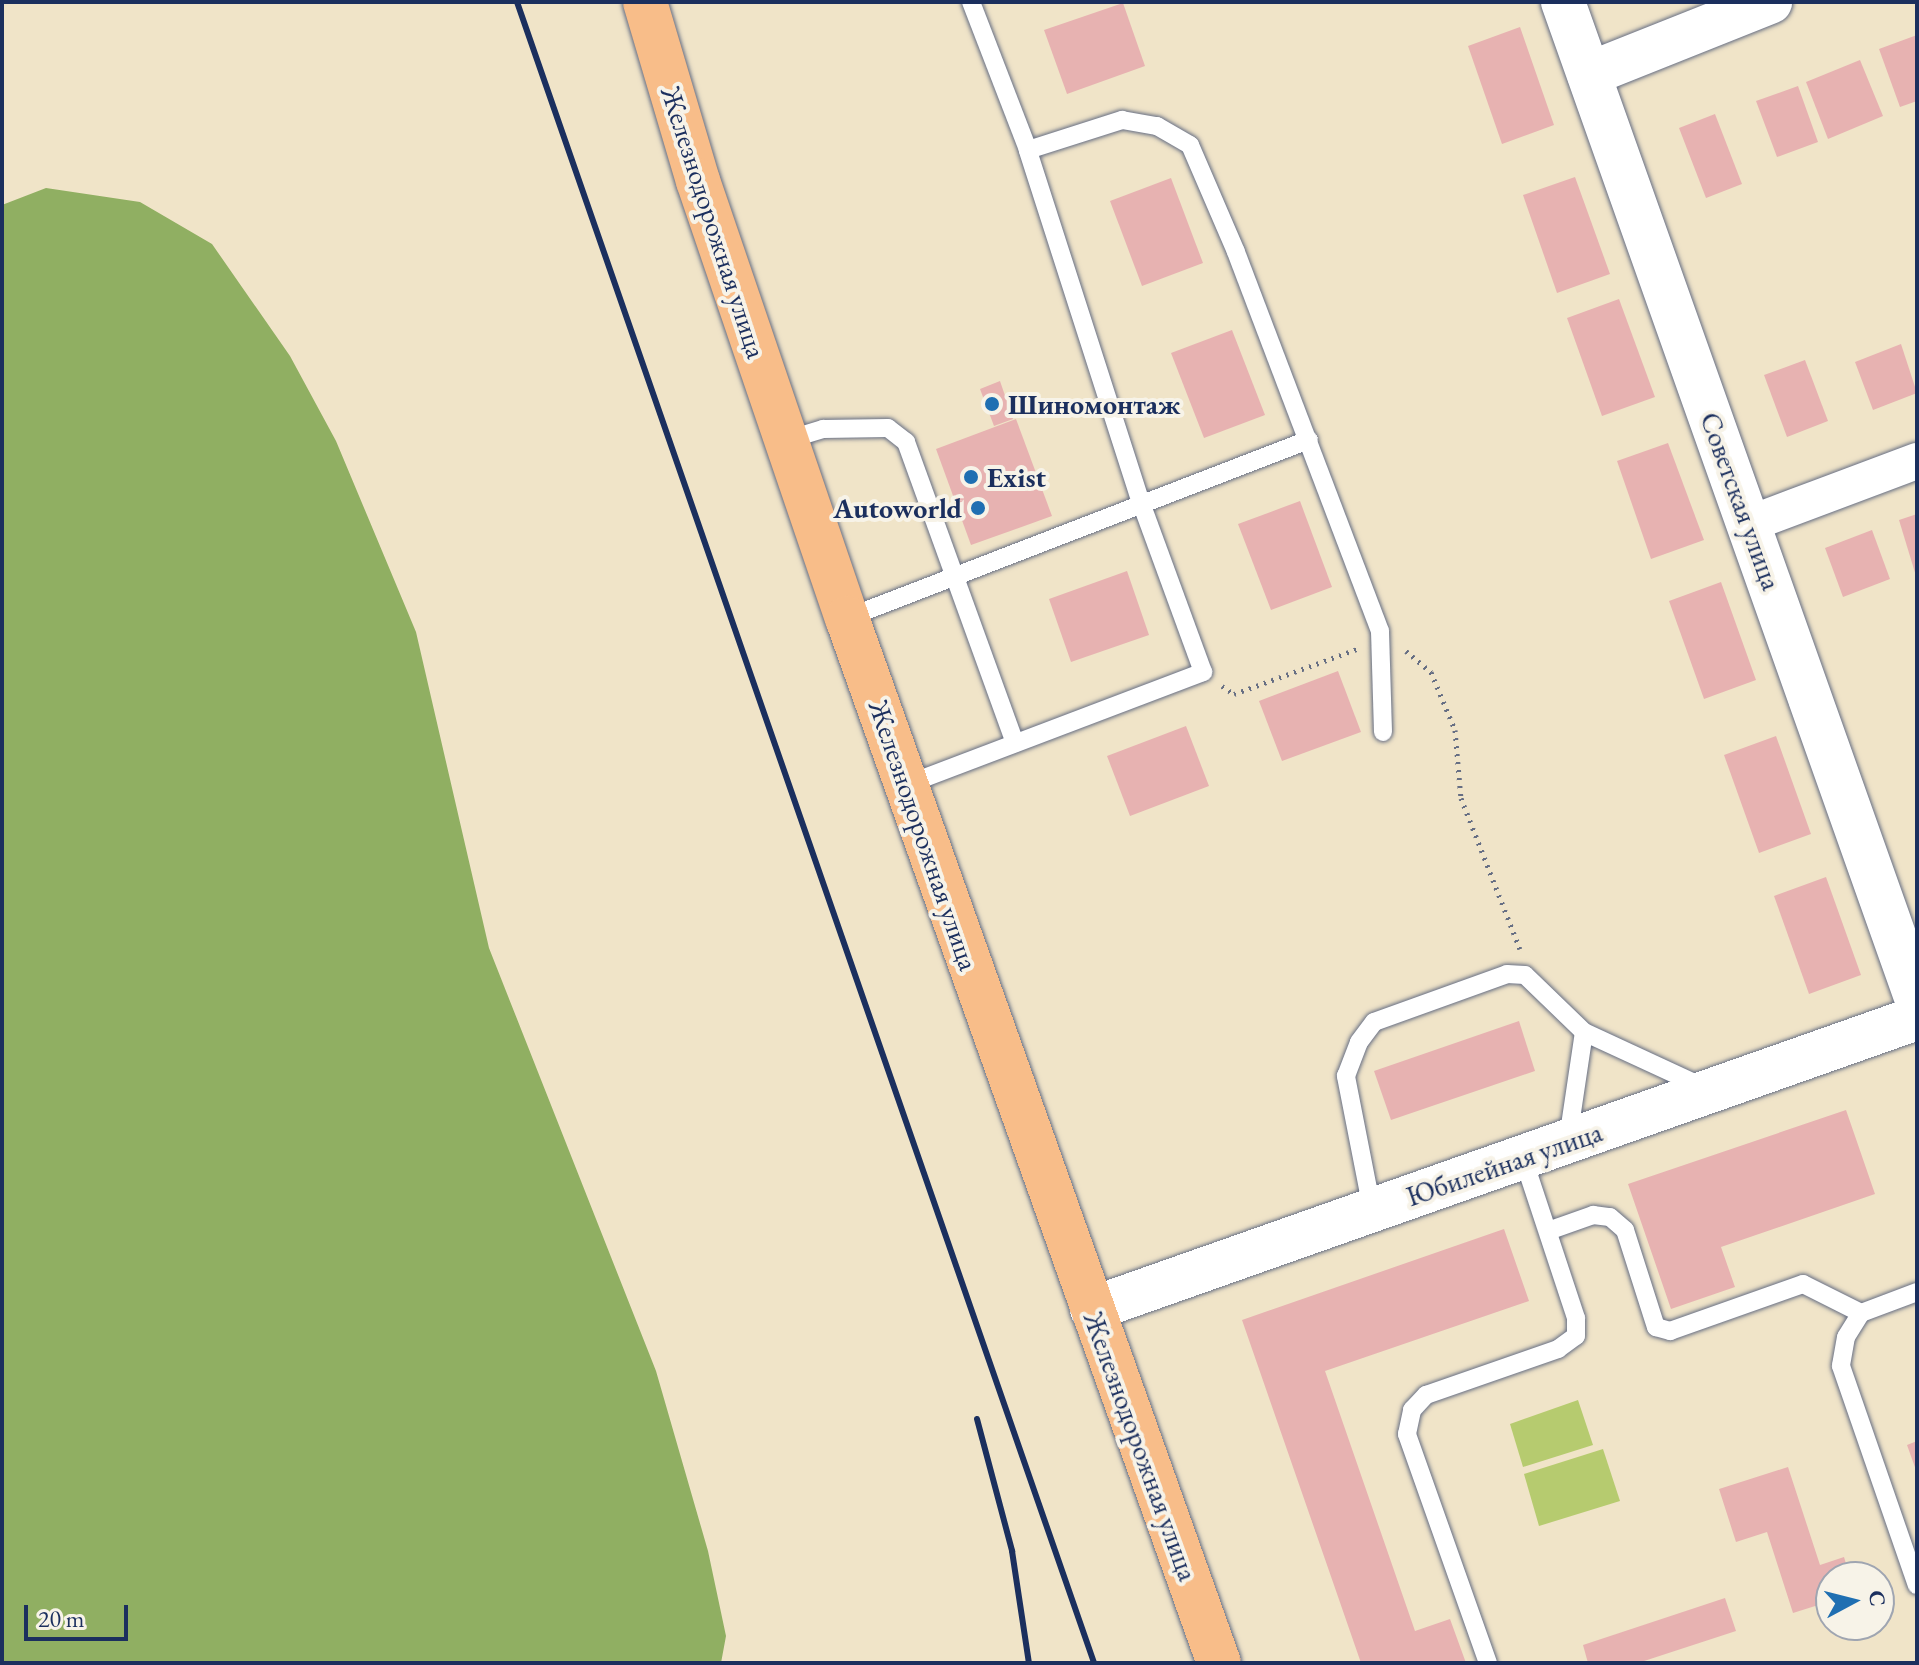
<!DOCTYPE html>
<meta charset="utf-8">
<style>
body{margin:0}
#map{position:relative;width:1919px;height:1665px;overflow:hidden;background:#f0e4c8;font-family:"EB Garamond",serif}
div>[style]{position:absolute}
.green>*{inset:0;background:#b6cb6f}
.forest>*{inset:0;background:#90af62}
.building>*{inset:0;background:#e7b2b1}
.path>*{height:5px;margin-top:-2.5px;transform-origin:0;background:repeating-linear-gradient(90deg,#666e83 0 2px,transparent 0 8px)}
.roads{filter:drop-shadow(0 0 2px #666e83) drop-shadow(0 0 2px #666e83)}
.service>*{height:18px;margin:-9px;padding:0 9px;transform-origin:9px;border-radius:9px;background:#fff}
.minor>*{height:36px;margin:-18px;padding:0 18px;transform-origin:18px;border-radius:18px;background:#fff}
.tertiary>*{height:44px;margin:-22px;padding:0 22px;transform-origin:22px;border-radius:22px;background:#fff}
.primary>*{height:44px;margin:-22px;padding:0 22px;transform-origin:22px;border-radius:22px;background:#f8bd89}
.rail>*{height:6px;margin:-3px;padding:0 3px;transform-origin:3px;border-radius:3px;background:#1b2f5e}
.dots>*{width:22px;height:22px;translate:-50% -50%;box-sizing:border-box;border:4px solid #f7f3e8;border-radius:50%}
span{translate:-50% -50%;white-space:nowrap;text-align:center;line-height:1.15;-webkit-text-stroke:8px #f7f3e8;paint-order:stroke}
.street-label{font-size:28px;color:#1b2f5e}
.poi-label{font-size:28px;color:#1b2f5e;font-weight:700}
.left{translate:0 -50%;text-align:left}
.right{translate:-100% -50%;text-align:right}
.frame{position:absolute;inset:0;border:4px solid #1b2f5e;pointer-events:none}
.north{position:absolute;left:1815px;top:1561px;width:80px;height:80px;box-sizing:border-box;background:#f7f3e8;border:2px solid #9fa5b1;border-radius:50%;rotate:83deg;font-size:22px;font-weight:700;line-height:32px;text-align:center;color:#1b2f5e}
.north::after{content:'';display:block;margin:auto;width:28px;height:36px;background:#1f6fb2;clip-path:polygon(50% 0,100% 100%,50% 72%,0 100%)}
.scale{position:absolute;left:24px;top:1605px;width:104px;height:36px;box-sizing:border-box;border:4px solid #1b2f5e;border-top:0;padding-left:10px;font-size:24px;line-height:28px;white-space:nowrap;color:#1b2f5e;-webkit-text-stroke:6px #f7f3e8;paint-order:stroke}
</style>
<div id="map">
<div class="green">
<div style="clip-path:polygon(1578px 1400px,1593px 1445px,1523px 1467px,1510px 1424px)"></div>
<div style="clip-path:polygon(1603px 1449px,1620px 1501px,1539px 1526px,1524px 1474px)"></div>
</div>
<div class="forest">
<div style="clip-path:polygon(46px 188px,140px 202px,212px 244px,290px 356px,336px 441px,416px 632px,489px 948px,656px 1371px,708px 1551px,726px 1636px,721px 1663px,2px 1663px,2px 205px)"></div>
</div>
<div class="building">
<div style="clip-path:polygon(1123px 3px,1145px 66px,1067px 94px,1044px 30px)"></div>
<div style="clip-path:polygon(1520px 27px,1554px 125px,1502px 144px,1468px 46px)"></div>
<div style="clip-path:polygon(1917px 35px,1917px 101px,1900px 107px,1879px 49px)"></div>
<div style="clip-path:polygon(1860px 60px,1883px 116px,1828px 139px,1806px 82px)"></div>
<div style="clip-path:polygon(1798px 86px,1818px 142px,1777px 157px,1756px 101px)"></div>
<div style="clip-path:polygon(1715px 114px,1742px 184px,1706px 198px,1679px 128px)"></div>
<div style="clip-path:polygon(1575px 177px,1610px 274px,1557px 293px,1523px 195px)"></div>
<div style="clip-path:polygon(1171px 178px,1203px 263px,1142px 286px,1110px 201px)"></div>
<div style="clip-path:polygon(1619px 299px,1655px 397px,1602px 416px,1567px 318px)"></div>
<div style="clip-path:polygon(1232px 330px,1265px 415px,1204px 438px,1171px 353px)"></div>
<div style="clip-path:polygon(1901px 344px,1917px 393px,1873px 410px,1855px 362px)"></div>
<div style="clip-path:polygon(1805px 360px,1828px 421px,1787px 437px,1764px 375px)"></div>
<div style="clip-path:polygon(1000px 381px,1013px 419px,994px 426px,980px 389px)"></div>
<div style="clip-path:polygon(1016px 419px,1052px 516px,971px 545px,936px 449px)"></div>
<div style="clip-path:polygon(1668px 443px,1704px 540px,1651px 559px,1617px 461px)"></div>
<div style="clip-path:polygon(1300px 501px,1332px 587px,1271px 610px,1238px 524px)"></div>
<div style="clip-path:polygon(1917px 514px,1917px 576px,1916px 576px,1899px 520px)"></div>
<div style="clip-path:polygon(1872px 530px,1890px 579px,1843px 597px,1825px 548px)"></div>
<div style="clip-path:polygon(1127px 571px,1149px 635px,1071px 662px,1049px 599px)"></div>
<div style="clip-path:polygon(1721px 582px,1756px 680px,1704px 699px,1669px 601px)"></div>
<div style="clip-path:polygon(1338px 671px,1361px 732px,1282px 761px,1259px 701px)"></div>
<div style="clip-path:polygon(1186px 726px,1209px 786px,1130px 816px,1107px 756px)"></div>
<div style="clip-path:polygon(1776px 736px,1811px 834px,1759px 853px,1724px 755px)"></div>
<div style="clip-path:polygon(1826px 877px,1861px 975px,1809px 994px,1774px 896px)"></div>
<div style="clip-path:polygon(1519px 1021px,1535px 1071px,1391px 1120px,1374px 1071px)"></div>
<div style="clip-path:polygon(1846px 1110px,1875px 1194px,1721px 1247px,1735px 1287px,1671px 1309px,1628px 1184px)"></div>
<div style="clip-path:polygon(1504px 1229px,1529px 1301px,1325px 1371px,1415px 1631px,1450px 1619px,1466px 1663px,1361px 1663px,1242px 1320px)"></div>
<div style="clip-path:polygon(1917px 1441px,1917px 1473px,1907px 1445px)"></div>
<div style="clip-path:polygon(1788px 1467px,1820px 1565px,1844px 1557px,1850px 1577px,1831px 1577px,1831px 1601px,1793px 1613px,1767px 1532px,1736px 1542px,1719px 1489px)"></div>
<div style="clip-path:polygon(1725px 1598px,1736px 1631px,1638px 1663px,1588px 1663px,1583px 1645px)"></div>
</div>
<div class="path">
<div style="left:1406px;top:651px;width:33px;rotate:40deg"></div>
<div style="left:1431px;top:672px;width:63px;rotate:67.5deg"></div>
<div style="left:1455px;top:730px;width:68px;rotate:85deg"></div>
<div style="left:1461px;top:798px;width:162px;rotate:68.7deg"></div>
<div style="left:1222px;top:686px;width:14px;rotate:34deg"></div>
<div style="left:1234px;top:694px;width:131px;rotate:-20.1deg"></div>
</div>
<div class="roads">
<div class="service">
<div style="left:971px;top:2px;width:159px;rotate:68.9deg"></div>
<div style="left:787px;top:440px;width:38px;rotate:-17deg"></div>
<div style="left:823px;top:429px;width:65px;rotate:-0.9deg"></div>
<div style="left:888px;top:428px;width:23px;rotate:38deg"></div>
<div style="left:906px;top:442px;width:320px;rotate:70.1deg"></div>
<div style="left:847px;top:618px;width:495px;rotate:-21.1deg"></div>
<div style="left:906px;top:785px;width:318px;rotate:-20.8deg"></div>
<div style="left:1203px;top:672px;width:180px;rotate:-110.1deg"></div>
<div style="left:1141px;top:503px;width:371px;rotate:-107.8deg"></div>
<div style="left:1028px;top:150px;width:99px;rotate:-17.7deg"></div>
<div style="left:1122px;top:120px;width:36px;rotate:10deg"></div>
<div style="left:1157px;top:126px;width:38px;rotate:30deg"></div>
<div style="left:1190px;top:145px;width:116px;rotate:66.7deg"></div>
<div style="left:1236px;top:252px;width:405px;rotate:69.2deg"></div>
<div style="left:1380px;top:631px;width:101px;rotate:88.3deg"></div>
<div style="left:1568px;top:1139px;width:108px;rotate:-81.5deg"></div>
<div style="left:1372px;top:1209px;width:136px;rotate:-101.1deg"></div>
<div style="left:1346px;top:1076px;width:36px;rotate:-69deg"></div>
<div style="left:1359px;top:1042px;width:25px;rotate:-53deg"></div>
<div style="left:1374px;top:1022px;width:141px;rotate:-19.8deg"></div>
<div style="left:1507px;top:974px;width:18px;rotate:3deg"></div>
<div style="left:1525px;top:975px;width:82px;rotate:44deg"></div>
<div style="left:1584px;top:1032px;width:133px;rotate:24.8deg"></div>
<div style="left:1548px;top:1231px;width:48px;rotate:-19.6deg"></div>
<div style="left:1593px;top:1215px;width:17px;rotate:7deg"></div>
<div style="left:1610px;top:1217px;width:20px;rotate:41deg"></div>
<div style="left:1625px;top:1230px;width:102px;rotate:72.3deg"></div>
<div style="left:1656px;top:1327px;width:15px;rotate:16deg"></div>
<div style="left:1670px;top:1331px;width:141px;rotate:-19.5deg"></div>
<div style="left:1803px;top:1284px;width:65px;rotate:26.6deg"></div>
<div style="left:1917px;top:1292px;width:60px;rotate:159.4deg"></div>
<div style="left:1861px;top:1313px;width:28px;rotate:122deg"></div>
<div style="left:1846px;top:1337px;width:29px;rotate:100deg"></div>
<div style="left:1841px;top:1366px;width:232px;rotate:70.9deg"></div>
<div style="left:1488px;top:1663px;width:243px;rotate:-109.5deg"></div>
<div style="left:1407px;top:1434px;width:25px;rotate:-78deg"></div>
<div style="left:1412px;top:1410px;width:21px;rotate:-47deg"></div>
<div style="left:1426px;top:1395px;width:140px;rotate:-19.2deg"></div>
<div style="left:1558px;top:1349px;width:22px;rotate:-36deg"></div>
<div style="left:1576px;top:1336px;width:18px;rotate:-90deg"></div>
<div style="left:1576px;top:1318px;width:169px;rotate:-108.3deg"></div>
</div>
<div class="minor">
<div style="left:1749px;top:524px;width:179px;rotate:-20.6deg"></div>
</div>
<div class="tertiary">
<div style="left:1563px;top:2px;width:1059px;rotate:70.47deg"></div>
<div style="left:1589px;top:74px;width:195px;rotate:-21.7deg"></div>
<div style="left:1092px;top:1309px;width:875px;rotate:-19.43deg"></div>
</div>
<div class="primary">
<div style="left:645px;top:2px;width:187px;rotate:73.5deg"></div>
<div style="left:698px;top:181px;width:462px;rotate:71.2deg"></div>
<div style="left:847px;top:618px;width:1109px;rotate:70.41deg"></div>
</div>
</div>
<div class="rail">
<div style="left:517px;top:2px;width:1758px;rotate:70.84deg"></div>
<div style="left:977px;top:1419px;width:137px;rotate:75.1deg"></div>
<div style="left:1012px;top:1551px;width:113px;rotate:81.4deg"></div>
</div>
<div class="dots">
<div style="left:992px;top:404px;background:#1f6fb2"></div>
<div style="left:971px;top:477px;background:#1f6fb2"></div>
<div style="left:978px;top:508px;background:#1f6fb2"></div>
</div>
<div class="street-label">
<span style="left:714px;top:222px;rotate:72deg">Железнодорожная улица</span>
<span style="left:1741px;top:501px;rotate:70deg">Советская улица</span>
<span style="left:924px;top:835px;rotate:71deg">Железнодорожная улица</span>
<span style="left:1504px;top:1164px;rotate:-19deg">Юбилейная улица</span>
<span style="left:1141px;top:1446px;rotate:70deg">Железнодорожная улица</span>
</div>
<div class="poi-label">
<span class="left" style="left:1008px;top:404px">Шиномонтаж</span>
<span class="left" style="left:987px;top:477px">Exist</span>
<span class="right" style="left:962px;top:508px">Autoworld</span>
</div>
<div class="frame"></div>
<div class="north">С</div>
<div class="scale">20 m</div>
</div>
